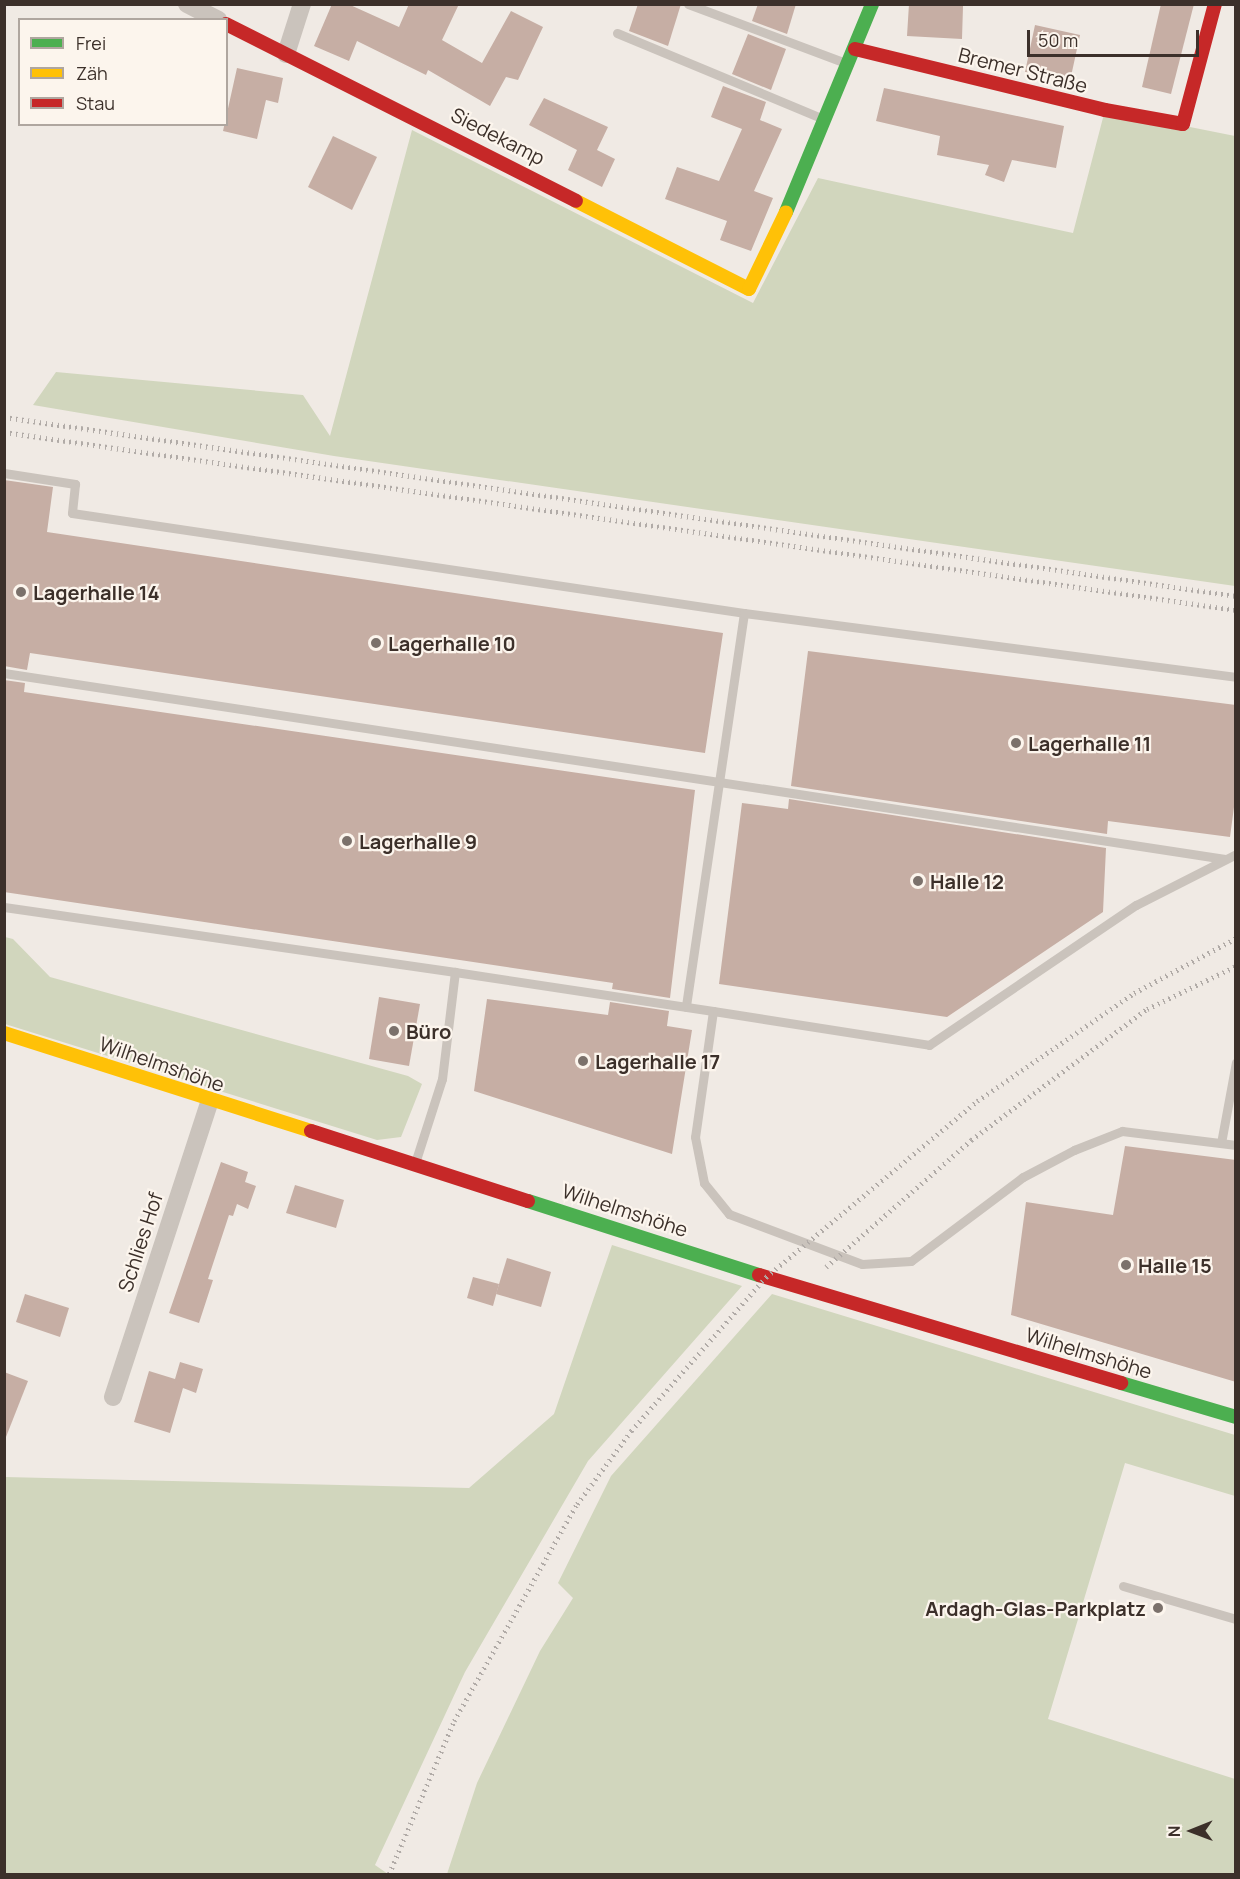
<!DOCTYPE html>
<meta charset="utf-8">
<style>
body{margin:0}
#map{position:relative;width:1240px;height:1879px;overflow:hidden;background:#f0eae4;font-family:Manrope,sans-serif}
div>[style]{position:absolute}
.green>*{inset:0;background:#d1d6bd}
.building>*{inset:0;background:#c6aea4}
.lane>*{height:9px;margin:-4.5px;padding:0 4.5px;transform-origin:4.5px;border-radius:4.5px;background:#cac3bc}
.street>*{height:18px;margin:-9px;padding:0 9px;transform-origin:9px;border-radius:9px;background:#cac3bc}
.fast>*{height:14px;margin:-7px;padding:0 7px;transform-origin:7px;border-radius:7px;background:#4caf50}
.slow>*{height:14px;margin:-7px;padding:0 7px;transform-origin:7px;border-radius:7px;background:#ffc107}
.jam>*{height:14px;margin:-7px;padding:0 7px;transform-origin:7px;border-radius:7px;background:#c62828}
.rail>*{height:4.5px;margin-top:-2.25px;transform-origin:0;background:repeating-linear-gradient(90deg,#b1aba7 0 1.5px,transparent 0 6px)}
.dots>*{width:16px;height:16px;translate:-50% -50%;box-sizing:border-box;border:3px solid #fcf5ed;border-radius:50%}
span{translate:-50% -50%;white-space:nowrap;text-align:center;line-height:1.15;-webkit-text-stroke:4.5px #fcf5ed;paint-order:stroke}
.street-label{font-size:20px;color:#3c302a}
.poi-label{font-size:20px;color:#3c302a;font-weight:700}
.left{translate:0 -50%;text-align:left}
.right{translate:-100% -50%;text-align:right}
.frame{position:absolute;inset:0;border:6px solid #3c302a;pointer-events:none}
.legend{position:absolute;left:18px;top:18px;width:210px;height:108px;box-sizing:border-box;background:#fcf5ed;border:2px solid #afa69f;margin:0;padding:8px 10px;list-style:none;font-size:18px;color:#3c302a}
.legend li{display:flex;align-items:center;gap:12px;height:30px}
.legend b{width:30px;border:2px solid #afa69f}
.north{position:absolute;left:1162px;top:1801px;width:60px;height:60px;-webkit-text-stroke:4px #fcf5ed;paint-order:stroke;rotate:269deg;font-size:16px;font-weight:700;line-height:24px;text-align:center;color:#3c302a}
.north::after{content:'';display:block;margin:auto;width:21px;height:27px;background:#3c302a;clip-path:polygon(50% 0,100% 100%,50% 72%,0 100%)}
.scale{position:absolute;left:1027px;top:30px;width:172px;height:27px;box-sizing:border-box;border:3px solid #3c302a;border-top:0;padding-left:8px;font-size:18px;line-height:21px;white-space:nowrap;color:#3c302a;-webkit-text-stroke:4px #fcf5ed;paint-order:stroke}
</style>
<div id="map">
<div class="green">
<div style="clip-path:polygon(1105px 110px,1235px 136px,1235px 586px,334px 456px,33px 405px,56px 372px,303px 395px,330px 436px,412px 130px,753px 303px,818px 178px,1073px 233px)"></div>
<div style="clip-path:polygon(5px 937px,13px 939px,50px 977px,408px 1076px,422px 1084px,401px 1137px,377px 1140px,5px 1024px)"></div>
<div style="clip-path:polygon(612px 1245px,742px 1286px,588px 1461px,465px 1672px,375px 1865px,388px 1874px,5px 1874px,5px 1477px,469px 1488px,554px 1414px)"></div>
<div style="clip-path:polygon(772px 1294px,1235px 1435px,1235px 1496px,1125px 1463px,1048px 1719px,1235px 1779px,1235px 1874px,447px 1874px,477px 1783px,540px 1651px,573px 1598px,558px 1583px,611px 1476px)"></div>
</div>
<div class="building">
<div style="clip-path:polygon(332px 4px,348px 4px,399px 27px,409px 4px,459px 4px,442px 40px,482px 63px,511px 11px,543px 27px,518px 80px,506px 77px,490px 106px,428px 70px,426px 75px,357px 41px,349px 61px,314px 46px)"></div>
<div style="clip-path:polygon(638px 4px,681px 4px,668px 46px,629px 31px)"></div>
<div style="clip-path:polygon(758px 4px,796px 4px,787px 34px,752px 21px)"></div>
<div style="clip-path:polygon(909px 4px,963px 6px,962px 39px,907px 36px)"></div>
<div style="clip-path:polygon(1161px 4px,1194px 4px,1171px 94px,1142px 87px)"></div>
<div style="clip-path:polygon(1035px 25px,1080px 35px,1070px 81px,1025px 72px)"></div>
<div style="clip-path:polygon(748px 34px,786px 49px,771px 90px,732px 74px)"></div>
<div style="clip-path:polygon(237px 68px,283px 78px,278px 103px,266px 100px,257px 139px,223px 131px)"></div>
<div style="clip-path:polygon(723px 86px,766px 102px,760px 120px,782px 129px,754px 191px,773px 198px,751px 251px,720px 240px,727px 221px,665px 199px,677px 167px,719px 181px,742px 129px,711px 117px)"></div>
<div style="clip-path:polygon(884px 88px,1064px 126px,1056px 168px,1012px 160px,1004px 182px,985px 175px,989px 165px,937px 155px,940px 136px,876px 121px)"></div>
<div style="clip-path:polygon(544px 98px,608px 127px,597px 150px,615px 159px,602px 187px,568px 170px,577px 150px,529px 125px)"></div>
<div style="clip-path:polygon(333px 136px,377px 157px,352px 210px,308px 187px)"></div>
<div style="clip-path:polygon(4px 480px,53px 487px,47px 532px,723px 633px,705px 753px,30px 653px,27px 670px,4px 666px)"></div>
<div style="clip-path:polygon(808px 651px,1236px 705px,1236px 792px,1230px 837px,1108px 821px,1107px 834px,791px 786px)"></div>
<div style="clip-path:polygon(4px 680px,25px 683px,24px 692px,695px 790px,670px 998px,612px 989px,613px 983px,4px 892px)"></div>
<div style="clip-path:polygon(789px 799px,1106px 848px,1103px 912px,947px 1017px,719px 984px,742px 803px,788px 809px)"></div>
<div style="clip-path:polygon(379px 997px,420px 1004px,409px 1066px,369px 1059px)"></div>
<div style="clip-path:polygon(487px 999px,608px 1015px,610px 1002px,669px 1011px,667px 1026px,692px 1030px,672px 1154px,474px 1091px)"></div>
<div style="clip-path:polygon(1125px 1146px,1236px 1160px,1236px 1382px,1011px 1315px,1026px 1202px,1113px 1215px)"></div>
<div style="clip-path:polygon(221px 1162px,248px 1172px,245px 1182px,256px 1186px,248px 1209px,237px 1204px,233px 1216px,229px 1215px,208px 1279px,213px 1280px,199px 1323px,169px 1313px)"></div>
<div style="clip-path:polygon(295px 1185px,344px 1200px,336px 1228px,286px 1213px)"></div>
<div style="clip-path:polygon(507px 1258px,551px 1272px,541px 1307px,496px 1294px)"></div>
<div style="clip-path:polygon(473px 1277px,499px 1284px,493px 1306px,467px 1298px)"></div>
<div style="clip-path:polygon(25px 1294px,69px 1308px,60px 1337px,16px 1322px)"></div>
<div style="clip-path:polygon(180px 1362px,203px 1369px,196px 1393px,183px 1388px,170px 1433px,134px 1422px,149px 1371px,175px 1379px)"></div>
<div style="clip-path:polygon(4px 1372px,28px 1381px,6px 1437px,4px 1437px)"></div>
</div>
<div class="lane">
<div style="left:688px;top:4px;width:169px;rotate:20.5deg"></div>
<div style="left:617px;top:33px;width:224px;rotate:22.6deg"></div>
<div style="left:4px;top:473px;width:72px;rotate:8.8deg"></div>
<div style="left:75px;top:484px;width:29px;rotate:96deg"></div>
<div style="left:72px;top:513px;width:679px;rotate:8.46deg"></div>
<div style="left:744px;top:613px;width:398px;rotate:98.4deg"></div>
<div style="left:744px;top:613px;width:496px;rotate:7.4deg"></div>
<div style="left:4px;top:673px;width:1235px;rotate:8.66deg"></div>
<div style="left:4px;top:907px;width:456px;rotate:8.2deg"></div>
<div style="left:713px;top:1011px;width:219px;rotate:8.9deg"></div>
<div style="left:929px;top:1045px;width:250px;rotate:-34.1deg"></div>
<div style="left:1136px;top:905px;width:112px;rotate:-27deg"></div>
<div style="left:1221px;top:1143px;width:82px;rotate:-79.5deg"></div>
<div style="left:415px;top:1163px;width:88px;rotate:-72.2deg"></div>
<div style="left:442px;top:1079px;width:108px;rotate:-83.1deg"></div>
<div style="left:455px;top:972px;width:261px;rotate:8.6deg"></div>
<div style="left:713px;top:1011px;width:127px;rotate:98.1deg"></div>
<div style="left:695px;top:1137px;width:47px;rotate:78.9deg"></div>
<div style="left:704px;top:1183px;width:40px;rotate:51deg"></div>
<div style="left:729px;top:1214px;width:142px;rotate:20.6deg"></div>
<div style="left:862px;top:1264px;width:49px;rotate:-3.5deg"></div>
<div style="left:911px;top:1261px;width:140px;rotate:-36.9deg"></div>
<div style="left:1023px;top:1177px;width:58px;rotate:-27.9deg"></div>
<div style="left:1074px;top:1150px;width:52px;rotate:-21.6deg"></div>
<div style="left:1122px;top:1131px;width:115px;rotate:7deg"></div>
<div style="left:1123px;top:1586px;width:118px;rotate:16.3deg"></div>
</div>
<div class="street">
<div style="left:187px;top:4px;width:35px;rotate:27deg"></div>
<div style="left:286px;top:54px;width:52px;rotate:-72.3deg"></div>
<div style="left:113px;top:1397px;width:311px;rotate:-71.9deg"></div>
</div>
<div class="fast">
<div style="left:786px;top:212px;width:225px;rotate:-67.5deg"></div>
<div style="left:528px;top:1201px;width:243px;rotate:17.8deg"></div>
<div style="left:1121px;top:1383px;width:120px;rotate:16.5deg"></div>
</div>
<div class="slow">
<div style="left:576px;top:201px;width:194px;rotate:27deg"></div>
<div style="left:749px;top:289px;width:85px;rotate:-64.3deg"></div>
<div style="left:4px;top:1033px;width:322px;rotate:17.7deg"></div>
</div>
<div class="jam">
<div style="left:226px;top:24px;width:392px;rotate:26.8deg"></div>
<div style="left:855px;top:49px;width:257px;rotate:13.7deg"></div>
<div style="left:1105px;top:110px;width:79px;rotate:10.2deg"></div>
<div style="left:1183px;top:124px;width:124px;rotate:-75.1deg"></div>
<div style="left:311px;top:1131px;width:228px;rotate:17.9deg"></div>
<div style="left:759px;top:1275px;width:378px;rotate:16.6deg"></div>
</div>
<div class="rail">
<div style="left:4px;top:417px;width:1245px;rotate:8.27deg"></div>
<div style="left:4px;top:432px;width:1245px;rotate:8.22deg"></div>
<div style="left:826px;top:1267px;width:193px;rotate:-41.2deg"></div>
<div style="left:971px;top:1140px;width:219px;rotate:-36.7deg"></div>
<div style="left:1147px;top:1009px;width:99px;rotate:-25.8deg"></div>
<div style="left:389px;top:1874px;width:166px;rotate:-67deg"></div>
<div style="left:454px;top:1721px;width:249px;rotate:-60.5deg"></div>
<div style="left:577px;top:1504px;width:91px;rotate:-53.5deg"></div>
<div style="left:631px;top:1431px;width:205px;rotate:-48.8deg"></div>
<div style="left:766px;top:1277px;width:275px;rotate:-39.8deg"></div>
<div style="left:977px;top:1101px;width:191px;rotate:-34.5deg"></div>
<div style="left:1134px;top:993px;width:116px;rotate:-28.3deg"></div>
</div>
<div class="dots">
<div style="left:21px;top:592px;background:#7b716b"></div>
<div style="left:376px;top:643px;background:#7b716b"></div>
<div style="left:1016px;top:743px;background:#7b716b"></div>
<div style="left:347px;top:841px;background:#7b716b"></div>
<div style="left:918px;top:881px;background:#7b716b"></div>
<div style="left:394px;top:1031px;background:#7b716b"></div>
<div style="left:583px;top:1061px;background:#7b716b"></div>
<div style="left:1126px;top:1265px;background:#7b716b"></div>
<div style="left:1158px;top:1608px;background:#7b716b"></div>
</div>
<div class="street-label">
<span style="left:1023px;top:70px;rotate:14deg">Bremer Straße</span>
<span style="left:498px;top:136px;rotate:27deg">Siedekamp</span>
<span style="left:162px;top:1064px;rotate:19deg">Wilhelmshöhe</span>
<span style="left:625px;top:1210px;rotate:18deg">Wilhelmshöhe</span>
<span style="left:140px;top:1242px;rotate:-72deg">Schlies Hof</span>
<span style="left:1089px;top:1353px;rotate:17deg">Wilhelmshöhe</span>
</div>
<div class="poi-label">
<span class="left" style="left:33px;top:592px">Lagerhalle 14</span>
<span class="left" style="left:388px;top:643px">Lagerhalle 10</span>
<span class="left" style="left:1028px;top:743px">Lagerhalle 11</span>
<span class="left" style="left:359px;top:841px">Lagerhalle 9</span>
<span class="left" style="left:930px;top:881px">Halle 12</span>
<span class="left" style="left:406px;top:1031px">Büro</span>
<span class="left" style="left:595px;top:1061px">Lagerhalle 17</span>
<span class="left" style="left:1138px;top:1265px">Halle 15</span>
<span class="right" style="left:1146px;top:1608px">Ardagh-Glas-Parkplatz</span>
</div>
<div class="frame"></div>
<ul class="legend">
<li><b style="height:8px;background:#4caf50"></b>Frei</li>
<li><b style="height:8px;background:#ffc107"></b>Zäh</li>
<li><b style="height:8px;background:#c62828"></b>Stau</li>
</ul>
<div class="north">N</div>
<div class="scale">50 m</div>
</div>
